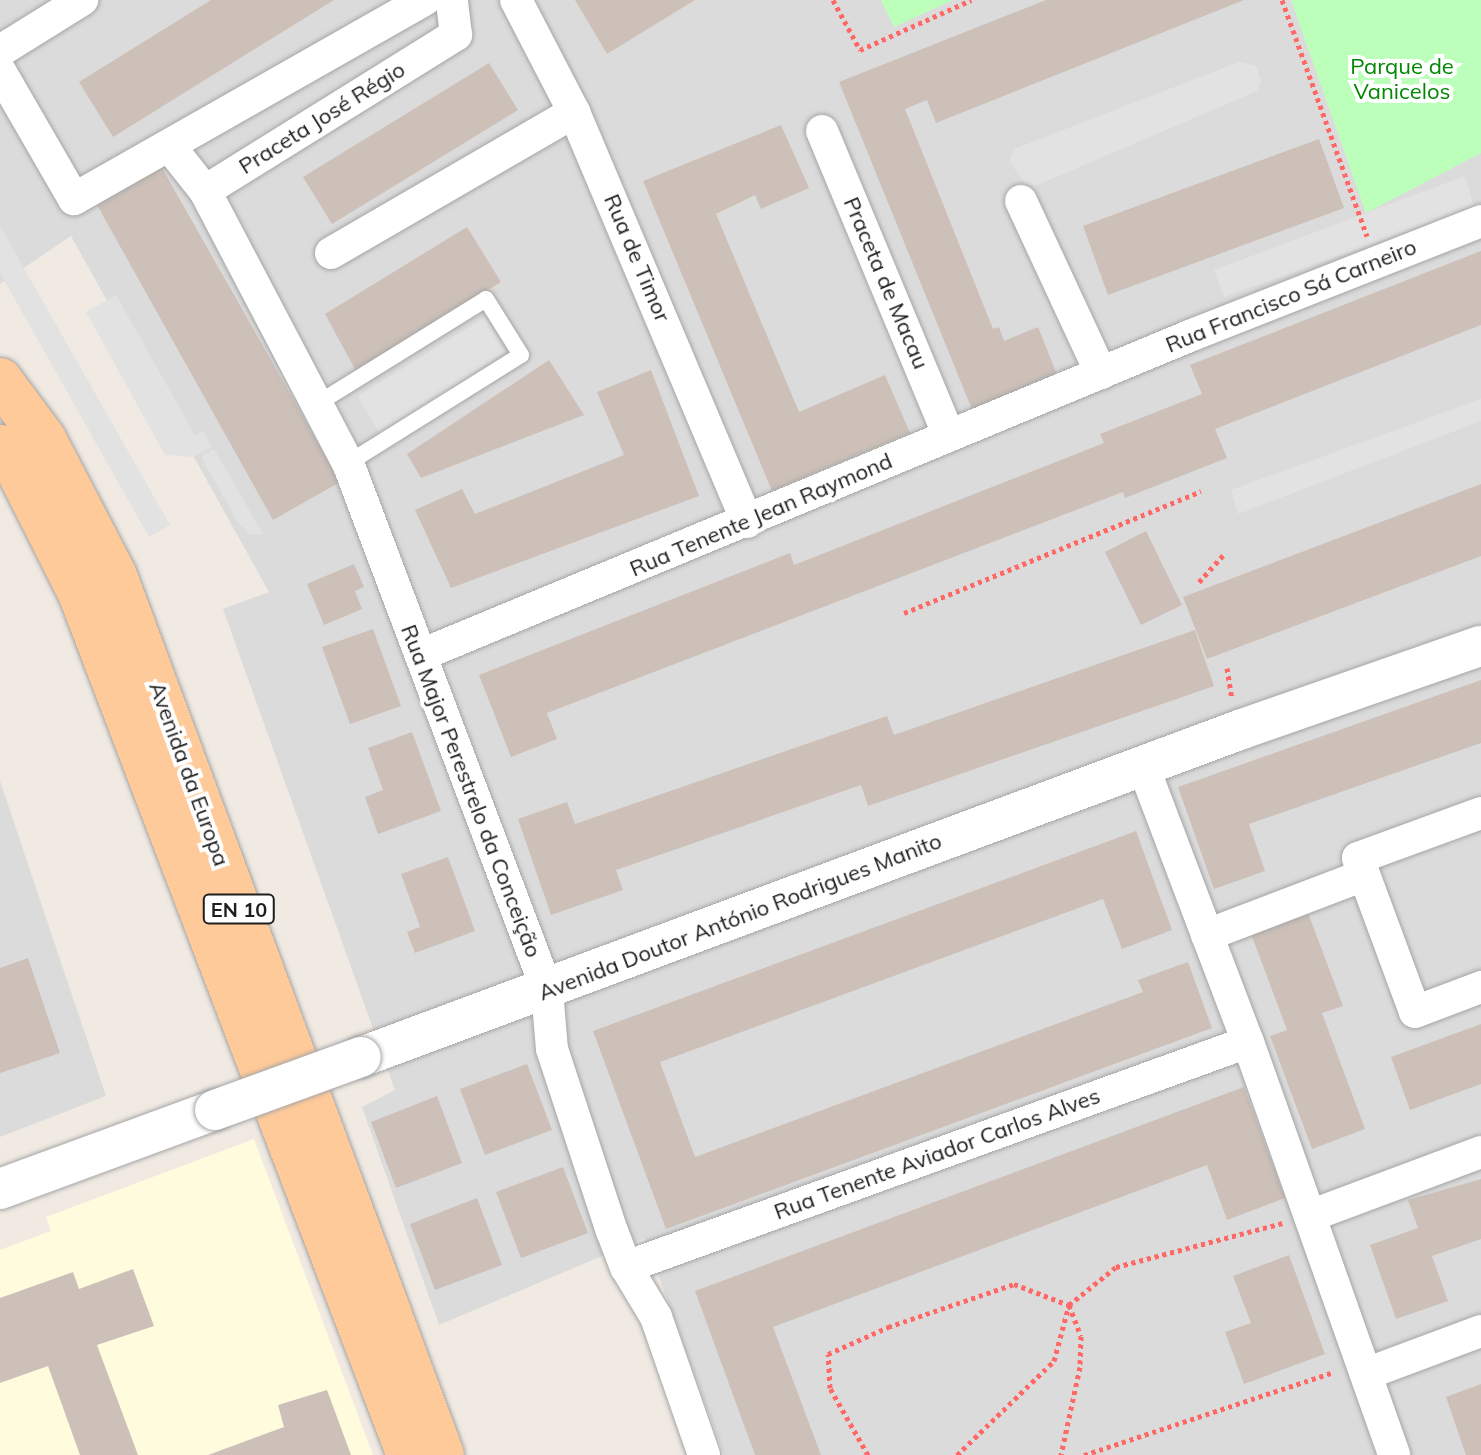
<!DOCTYPE html>
<meta charset="utf-8">
<style>
body{margin:0}
#map{position:relative;width:1481px;height:1455px;overflow:hidden;background:#f0eae3;font-family:Mulish,sans-serif}
div>[style]{position:absolute}
.residential>*{inset:0;background:#dcdbdb}
.education>*{inset:0;background:#fffcdd}
.park>*{inset:0;background:#bfb}
.parking>*{inset:0;background:#e2e2e2}
.building>*{inset:0;background:#ccc0b8}
.path>*{height:5px;margin-top:-2.5px;transform-origin:0;background:repeating-linear-gradient(90deg,#ff6865 0 4px,transparent 0 8px)}
.roads{filter:drop-shadow(0 0 2px #a5a5a5) drop-shadow(0 0 2px #a5a5a5)}
.service>*{height:16px;margin:-8px;padding:0 8px;transform-origin:8px;border-radius:8px;background:#fff}
.minor>*{height:32px;margin:-16px;padding:0 16px;transform-origin:16px;border-radius:16px;background:#fff}
.tertiary>*{height:40px;margin:-20px;padding:0 20px;transform-origin:20px;border-radius:20px;background:#fff}
.primary>*{height:44px;margin:-22px;padding:0 22px;transform-origin:22px;border-radius:22px;background:#ffca99}
.bridges{filter:drop-shadow(0 0 2px #a5a5a5) drop-shadow(0 0 2px #a5a5a5)}
.tertiary-bridge>*{height:40px;margin:-20px;padding:0 20px;transform-origin:20px;border-radius:20px;background:#fff}
span{translate:-50% -50%;white-space:nowrap;text-align:center;line-height:1.15;-webkit-text-stroke:8px #fff;paint-order:stroke}
.shield-label span{padding:2px 6px;background:#fff;border:2px solid;border-radius:6px;-webkit-text-stroke-width:0}
.shield-label{font-size:20px;color:#1e1e1e;font-weight:700}
.park-label{font-size:22px;color:#018701}
.street-label{font-size:22px;color:#1e1e1e}
</style>
<div id="map">
<div class="residential">
<div style="clip-path:polygon(0 0,1481px 0,1481px 1455px,724px 1455px,645px 1238px,439px 1325px,362px 1107px,395px 1090px,223px 609px,269px 592px,71px 236px,0 284px)"></div>
<div style="clip-path:polygon(0 781px,106px 1096px,0 1137px)"></div>
</div>
<div class="education">
<div style="clip-path:polygon(254px 1139px,373px 1455px,0 1455px,0 1250px,51px 1231px,46px 1217px)"></div>
</div>
<div class="park">
<div style="clip-path:polygon(881px 0,953px 0,894px 27px)"></div>
<div style="clip-path:polygon(1291px 0,1481px 0,1481px 153px,1366px 213px)"></div>
</div>
<div class="parking">
<div style="clip-path:polygon(1239px 62px,1256px 66px,1261px 80px,1257px 91px,1035px 186px,1026px 185px,1009px 161px,1014px 149px)"></div>
<div style="clip-path:polygon(1465px 176px,1474px 207px,1224px 297px,1214px 270px)"></div>
<div style="clip-path:polygon(0 226px,170px 525px,149px 537px,0 273px)"></div>
<div style="clip-path:polygon(116px 295px,195px 435px,203px 431px,212px 447px,193px 457px,165px 455px,86px 312px)"></div>
<div style="clip-path:polygon(485px 317px,505px 352px,381px 436px,358px 396px)"></div>
<div style="clip-path:polygon(1481px 399px,1481px 421px,1238px 514px,1231px 490px)"></div>
<div style="clip-path:polygon(214px 449px,263px 534px,251px 535px,239px 524px,201px 457px)"></div>
</div>
<div class="building">
<div style="clip-path:polygon(211px 0,334px 0,113px 137px,79px 82px)"></div>
<div style="clip-path:polygon(575px 0,695px 0,607px 54px)"></div>
<div style="clip-path:polygon(1046px 0,1244px 0,936px 123px,927px 100px,905px 109px,993px 329px,999px 327px,1004px 341px,1038px 327px,1058px 377px,973px 412px,839px 82px)"></div>
<div style="clip-path:polygon(489px 63px,518px 110px,332px 224px,303px 177px)"></div>
<div style="clip-path:polygon(781px 125px,809px 188px,761px 209px,755px 195px,716px 214px,799px 412px,885px 375px,910px 433px,772px 491px,643px 181px)"></div>
<div style="clip-path:polygon(1319px 139px,1344px 208px,1108px 295px,1083px 226px)"></div>
<div style="clip-path:polygon(162px 168px,340px 482px,273px 520px,97px 205px)"></div>
<div style="clip-path:polygon(467px 227px,501px 282px,356px 371px,325px 314px)"></div>
<div style="clip-path:polygon(1481px 251px,1481px 325px,1215px 429px,1227px 458px,1125px 498px,1123px 492px,547px 713px,557px 739px,511px 757px,479px 675px,790px 553px,794px 565px,1104px 443px,1100px 434px,1202px 394px,1190px 365px)"></div>
<div style="clip-path:polygon(549px 360px,584px 415px,421px 478px,407px 454px)"></div>
<div style="clip-path:polygon(651px 370px,699px 496px,451px 588px,415px 510px,462px 489px,475px 514px,624px 455px,597px 392px)"></div>
<div style="clip-path:polygon(1481px 484px,1481px 556px,1207px 659px,1183px 597px)"></div>
<div style="clip-path:polygon(1146px 531px,1182px 605px,1141px 625px,1105px 552px)"></div>
<div style="clip-path:polygon(354px 564px,364px 587px,355px 591px,362px 609px,324px 625px,307px 584px)"></div>
<div style="clip-path:polygon(373px 629px,401px 706px,350px 724px,322px 647px)"></div>
<div style="clip-path:polygon(1195px 630px,1214px 686px,868px 806px,861px 785px,616px 870px,623px 890px,551px 915px,518px 819px,567px 802px,575px 824px,887px 716px,894px 735px)"></div>
<div style="clip-path:polygon(1481px 680px,1481px 743px,1249px 824px,1265px 871px,1214px 889px,1178px 787px)"></div>
<div style="clip-path:polygon(412px 732px,441px 811px,378px 834px,365px 797px,383px 790px,368px 748px)"></div>
<div style="clip-path:polygon(1136px 831px,1172px 930px,1122px 949px,1103px 899px,660px 1062px,695px 1157px,1143px 992px,1138px 980px,1188px 962px,1212px 1028px,666px 1229px,593px 1031px)"></div>
<div style="clip-path:polygon(448px 857px,475px 931px,415px 953px,407px 932px,420px 927px,401px 874px)"></div>
<div style="clip-path:polygon(1307px 910px,1343px 1006px,1322px 1013px,1365px 1129px,1312px 1149px,1270px 1036px,1287px 1030px,1250px 931px)"></div>
<div style="clip-path:polygon(28px 958px,60px 1053px,0 1073px,0 968px)"></div>
<div style="clip-path:polygon(1481px 1024px,1481px 1084px,1410px 1110px,1391px 1057px)"></div>
<div style="clip-path:polygon(527px 1064px,552px 1130px,485px 1155px,460px 1089px)"></div>
<div style="clip-path:polygon(1244px 1087px,1285px 1198px,1227px 1220px,1207px 1165px,773px 1327px,821px 1455px,755px 1455px,695px 1291px)"></div>
<div style="clip-path:polygon(437px 1096px,462px 1163px,396px 1188px,371px 1122px)"></div>
<div style="clip-path:polygon(563px 1167px,588px 1233px,521px 1258px,496px 1192px)"></div>
<div style="clip-path:polygon(1481px 1179px,1481px 1239px,1432px 1256px,1448px 1301px,1396px 1319px,1370px 1245px,1418px 1228px,1408px 1200px)"></div>
<div style="clip-path:polygon(477px 1198px,502px 1265px,435px 1290px,410px 1224px)"></div>
<div style="clip-path:polygon(1289px 1255px,1325px 1354px,1244px 1384px,1225px 1332px,1251px 1323px,1233px 1276px)"></div>
<div style="clip-path:polygon(133px 1269px,154px 1326px,97px 1345px,138px 1455px,80px 1455px,48px 1366px,0 1383px,0 1298px,73px 1272px,79px 1289px)"></div>
<div style="clip-path:polygon(1481px 1384px,1481px 1455px,1466px 1455px,1446px 1397px)"></div>
<div style="clip-path:polygon(327px 1390px,351px 1455px,208px 1455px,284px 1427px,278px 1405px)"></div>
</div>
<div class="path">
<div style="left:833px;top:0;width:57px;rotate:61.6deg"></div>
<div style="left:860px;top:50px;width:122px;rotate:-24.2deg"></div>
<div style="left:1282px;top:0;width:251px;rotate:70.2deg"></div>
<div style="left:1199px;top:582px;width:36px;rotate:-48deg"></div>
<div style="left:904px;top:613px;width:321px;rotate:-22.3deg"></div>
<div style="left:1227px;top:668px;width:31px;rotate:81deg"></div>
<div style="left:868px;top:1455px;width:77px;rotate:-119.6deg"></div>
<div style="left:830px;top:1388px;width:34px;rotate:-93deg"></div>
<div style="left:828px;top:1354px;width:66px;rotate:-24.2deg"></div>
<div style="left:888px;top:1327px;width:133px;rotate:-18.8deg"></div>
<div style="left:1014px;top:1284px;width:59px;rotate:20.9deg"></div>
<div style="left:1069px;top:1305px;width:33px;rotate:69deg"></div>
<div style="left:1081px;top:1336px;width:31px;rotate:92deg"></div>
<div style="left:1080px;top:1367px;width:90px;rotate:102.2deg"></div>
<div style="left:957px;top:1455px;width:135px;rotate:-44.1deg"></div>
<div style="left:1054px;top:1361px;width:58px;rotate:-75deg"></div>
<div style="left:1069px;top:1305px;width:60px;rotate:-39deg"></div>
<div style="left:1116px;top:1267px;width:172px;rotate:-14.8deg"></div>
<div style="left:1084px;top:1455px;width:262px;rotate:-18.4deg"></div>
</div>
<div class="roads">
<div class="service">
<div style="left:320px;top:402px;width:195px;rotate:-31.8deg"></div>
<div style="left:486px;top:299px;width:66px;rotate:58deg"></div>
<div style="left:521px;top:355px;width:204px;rotate:148deg"></div>
</div>
<div class="minor">
<div style="left:516px;top:0;width:126px;rotate:62.6deg"></div>
<div style="left:574px;top:112px;width:445px;rotate:67.1deg"></div>
<div style="left:0;top:51px;width:97px;rotate:-31.9deg"></div>
<div style="left:0;top:71px;width:148px;rotate:60deg"></div>
<div style="left:74px;top:199px;width:403px;rotate:-29.6deg"></div>
<div style="left:822px;top:131px;width:330px;rotate:67.4deg"></div>
<div style="left:171px;top:148px;width:55px;rotate:51.7deg"></div>
<div style="left:205px;top:191px;width:307px;rotate:62.3deg"></div>
<div style="left:348px;top:463px;width:563px;rotate:69.31deg"></div>
<div style="left:547px;top:990px;width:59px;rotate:85.2deg"></div>
<div style="left:552px;top:1049px;width:192px;rotate:71.8deg"></div>
<div style="left:612px;top:1231px;width:39px;rotate:69deg"></div>
<div style="left:626px;top:1267px;width:58px;rotate:59deg"></div>
<div style="left:656px;top:1317px;width:146px;rotate:70.8deg"></div>
<div style="left:205px;top:191px;width:296px;rotate:-31.9deg"></div>
<div style="left:456px;top:35px;width:35px;rotate:-97deg"></div>
<div style="left:1021px;top:201px;width:190px;rotate:65.1deg"></div>
<div style="left:331px;top:253px;width:281px;rotate:-30.1deg"></div>
<div style="left:421px;top:655px;width:835px;rotate:-22.54deg"></div>
<div style="left:1192px;top:335px;width:311px;rotate:-21.5deg"></div>
<div style="left:1143px;top:766px;width:295px;rotate:69.2deg"></div>
<div style="left:1248px;top:1042px;width:438px;rotate:70.5deg"></div>
<div style="left:1481px;top:813px;width:131px;rotate:159.9deg"></div>
<div style="left:1358px;top:858px;width:164px;rotate:69.7deg"></div>
<div style="left:1415px;top:1012px;width:71px;rotate:-20.7deg"></div>
<div style="left:1207px;top:935px;width:168px;rotate:-20.9deg"></div>
<div style="left:1310px;top:1216px;width:183px;rotate:-20.5deg"></div>
<div style="left:626px;top:1267px;width:661px;rotate:-19.89deg"></div>
<div style="left:1366px;top:1374px;width:123px;rotate:-20.5deg"></div>
</div>
<div class="tertiary">
<div style="left:361px;top:1057px;width:940px;rotate:-20.42deg"></div>
<div style="left:1242px;top:729px;width:253px;rotate:-19.2deg"></div>
<div style="left:0;top:1189px;width:229px;rotate:-20.2deg"></div>
</div>
<div class="primary">
<div style="left:0;top:380px;width:74px;rotate:53.3deg"></div>
<div style="left:44px;top:439px;width:154px;rotate:62.6deg"></div>
<div style="left:115px;top:576px;width:938px;rotate:69.59deg"></div>
<div style="left:0;top:447px;width:27px;rotate:51deg"></div>
<div style="left:17px;top:468px;width:140px;rotate:63.3deg"></div>
<div style="left:80px;top:593px;width:923px;rotate:69.11deg"></div>
</div>
</div>
<div class="bridges">
<div class="tertiary-bridge">
<div style="left:215px;top:1110px;width:155px;rotate:-20deg"></div>
</div>
</div>
<div class="shield-label">
<span style="left:239px;top:909px">EN 10</span>
</div>
<div class="park-label">
<span style="left:1402px;top:79px">Parque de<br>Vanicelos</span>
</div>
<div class="street-label">
<span style="left:322px;top:118px;rotate:-32deg">Praceta José Régio</span>
<span style="left:637px;top:258px;rotate:67deg">Rua de Timor</span>
<span style="left:886px;top:283px;rotate:67deg">Praceta de Macau</span>
<span style="left:1291px;top:296px;rotate:-22deg">Rua Francisco Sá Carneiro</span>
<span style="left:761px;top:515px;rotate:-23deg">Rua Tenente Jean Raymond</span>
<span style="left:189px;top:774px;rotate:70deg">Avenida da Europa</span>
<span style="left:471px;top:791px;rotate:69deg">Rua Major Perestrelo da Conceição</span>
<span style="left:740px;top:917px;rotate:-21deg">Avenida Doutor António Rodrigues Manito</span>
<span style="left:937px;top:1154px;rotate:-20deg">Rua Tenente Aviador Carlos Alves</span>
</div>
</div>
